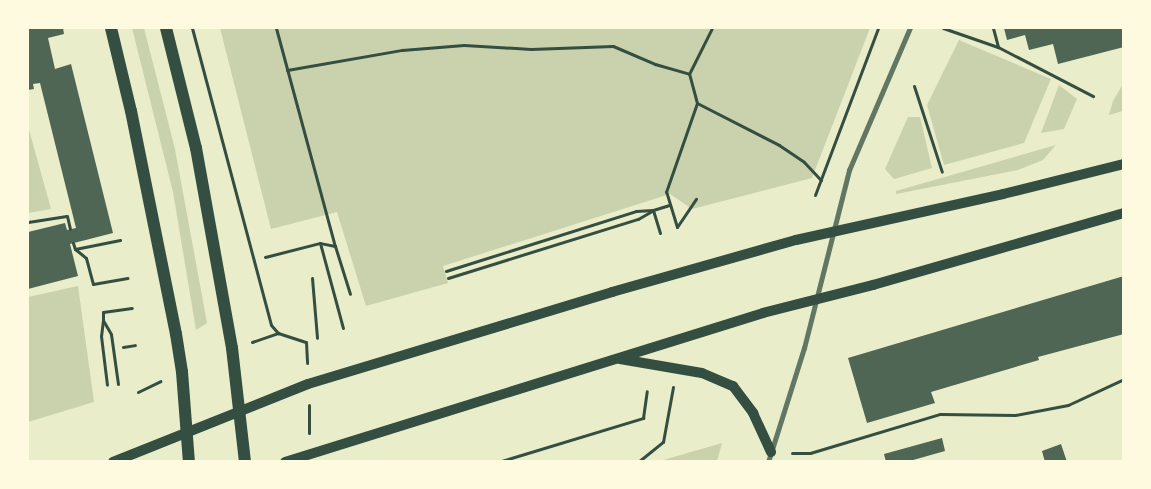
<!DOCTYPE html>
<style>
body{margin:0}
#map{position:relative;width:1151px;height:489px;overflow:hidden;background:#e9edc9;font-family:"Source Sans 3",sans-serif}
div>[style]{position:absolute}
.green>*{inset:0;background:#cad2ad}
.building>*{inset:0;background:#4f6655}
.path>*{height:3px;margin:-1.5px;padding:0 1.5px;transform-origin:1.5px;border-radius:1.5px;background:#344e41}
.minor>*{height:5px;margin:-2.5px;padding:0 2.5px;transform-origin:2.5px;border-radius:2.5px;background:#617663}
.secondary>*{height:10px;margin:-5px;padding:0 5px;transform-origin:5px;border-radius:5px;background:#344e41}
.primary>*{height:12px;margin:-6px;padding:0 6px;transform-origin:6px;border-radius:6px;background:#344e41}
span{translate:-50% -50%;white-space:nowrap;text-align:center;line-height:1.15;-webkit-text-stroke:5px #fefae0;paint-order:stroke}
.frame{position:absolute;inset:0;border:29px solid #fefae0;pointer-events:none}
</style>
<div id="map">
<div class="green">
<div style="clip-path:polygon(132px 28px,144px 28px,175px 149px,207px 323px,196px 330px,173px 192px)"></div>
<div style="clip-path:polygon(220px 28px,870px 28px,812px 178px,692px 209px,670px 194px,443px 266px,448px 283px,366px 306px,337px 212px,271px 229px)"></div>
<div style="clip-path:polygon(959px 40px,1051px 79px,1024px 143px,944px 165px,927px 105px)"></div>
<div style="clip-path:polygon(1123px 84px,1123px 111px,1109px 115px,1113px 101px)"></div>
<div style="clip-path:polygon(1059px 85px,1077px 99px,1064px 129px,1041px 133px)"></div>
<div style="clip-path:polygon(908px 117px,920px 117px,932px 168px,894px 179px,885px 169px)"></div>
<div style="clip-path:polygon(28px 126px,51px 209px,28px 213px)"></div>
<div style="clip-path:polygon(1056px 145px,1043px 160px,1018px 170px,896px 194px,896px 191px)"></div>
<div style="clip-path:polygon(78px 286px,94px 402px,28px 422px,28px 297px)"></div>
<div style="clip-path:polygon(722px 443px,717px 461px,660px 461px)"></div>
</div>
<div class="building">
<div style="clip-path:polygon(28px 28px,63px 28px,64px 34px,48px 38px,55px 69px,71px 64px,113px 233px,70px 244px,78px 276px,28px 289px,28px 232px,65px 223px,67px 230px,76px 228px,40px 83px,33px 84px,34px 89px,28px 90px)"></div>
<div style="clip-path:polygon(1004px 28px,1124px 28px,1124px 47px,1058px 64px,1053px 44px,1029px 50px,1025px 35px,1007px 40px)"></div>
<div style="clip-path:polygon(1124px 276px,1124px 334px,1038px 357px,1039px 360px,931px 392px,935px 403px,867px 423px,848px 358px)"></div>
<div style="clip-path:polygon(942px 438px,945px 451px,906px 462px,886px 462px,884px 454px)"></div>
<div style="clip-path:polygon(1061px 444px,1067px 462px,1045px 462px,1042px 451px)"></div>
</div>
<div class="path">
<div style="left:192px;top:28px;width:307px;rotate:75.1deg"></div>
<div style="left:271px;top:325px;width:11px;rotate:49deg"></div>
<div style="left:276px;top:28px;width:226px;rotate:74.9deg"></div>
<div style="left:335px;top:246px;width:15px;rotate:-169deg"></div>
<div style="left:320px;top:243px;width:88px;rotate:74.9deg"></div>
<div style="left:943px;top:28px;width:58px;rotate:19.1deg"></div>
<div style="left:998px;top:47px;width:107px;rotate:27.3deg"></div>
<div style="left:993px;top:28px;width:20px;rotate:75deg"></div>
<div style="left:287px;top:70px;width:117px;rotate:-9.9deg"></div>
<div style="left:402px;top:50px;width:62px;rotate:-4.6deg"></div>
<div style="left:464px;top:45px;width:67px;rotate:3.4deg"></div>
<div style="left:531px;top:49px;width:82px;rotate:-2.1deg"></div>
<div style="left:613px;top:46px;width:46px;rotate:23.2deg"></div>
<div style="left:655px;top:64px;width:35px;rotate:16deg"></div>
<div style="left:914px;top:86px;width:90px;rotate:72deg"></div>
<div style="left:697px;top:103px;width:92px;rotate:27.1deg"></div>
<div style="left:779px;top:145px;width:30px;rotate:34deg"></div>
<div style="left:804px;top:162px;width:25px;rotate:47deg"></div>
<div style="left:815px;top:195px;width:178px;rotate:-69.3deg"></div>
<div style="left:28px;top:222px;width:39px;rotate:-9deg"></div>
<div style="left:67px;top:216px;width:13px;rotate:77deg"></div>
<div style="left:677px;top:227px;width:37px;rotate:-107deg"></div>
<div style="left:666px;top:192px;width:94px;rotate:-70.8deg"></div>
<div style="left:697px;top:103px;width:30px;rotate:-105deg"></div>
<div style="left:689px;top:74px;width:51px;rotate:-63.4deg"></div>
<div style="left:677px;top:227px;width:34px;rotate:-56deg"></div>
<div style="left:660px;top:233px;width:24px;rotate:-107deg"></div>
<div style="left:653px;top:210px;width:17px;rotate:-17deg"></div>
<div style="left:73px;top:243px;width:6px;rotate:72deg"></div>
<div style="left:75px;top:249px;width:14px;rotate:39deg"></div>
<div style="left:86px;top:258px;width:27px;rotate:75deg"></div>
<div style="left:93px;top:284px;width:35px;rotate:-10deg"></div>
<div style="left:335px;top:246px;width:50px;rotate:72.6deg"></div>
<div style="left:75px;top:249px;width:46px;rotate:-11.3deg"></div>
<div style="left:265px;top:257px;width:57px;rotate:-14.3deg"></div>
<div style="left:446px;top:271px;width:199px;rotate:-17.5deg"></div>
<div style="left:636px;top:211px;width:17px;rotate:-3deg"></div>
<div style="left:312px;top:278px;width:60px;rotate:85.2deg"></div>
<div style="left:448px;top:278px;width:199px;rotate:-17.3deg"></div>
<div style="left:638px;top:219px;width:16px;rotate:-30deg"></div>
<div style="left:103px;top:320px;width:16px;rotate:97deg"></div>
<div style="left:101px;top:336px;width:49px;rotate:83deg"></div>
<div style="left:252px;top:342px;width:28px;rotate:-19deg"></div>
<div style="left:278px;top:333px;width:29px;rotate:18deg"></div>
<div style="left:306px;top:342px;width:21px;rotate:87deg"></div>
<div style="left:123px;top:347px;width:12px;rotate:-9deg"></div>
<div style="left:118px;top:384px;width:50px;rotate:-98deg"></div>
<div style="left:111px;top:334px;width:16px;rotate:-120deg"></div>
<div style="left:103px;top:320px;width:8px;rotate:-90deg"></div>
<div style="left:103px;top:312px;width:29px;rotate:-8deg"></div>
<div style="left:138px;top:392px;width:25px;rotate:-26deg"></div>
<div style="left:309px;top:405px;width:28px;rotate:90deg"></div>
<div style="left:792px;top:453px;width:18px"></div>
<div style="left:810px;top:453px;width:136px;rotate:-16.7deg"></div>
<div style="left:940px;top:414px;width:75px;rotate:0.8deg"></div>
<div style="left:1015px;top:415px;width:54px;rotate:-10.7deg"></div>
<div style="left:1068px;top:405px;width:62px;rotate:-24.9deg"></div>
<div style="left:498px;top:462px;width:152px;rotate:-16.9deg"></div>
<div style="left:643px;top:418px;width:27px;rotate:-82deg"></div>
<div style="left:638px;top:462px;width:32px;rotate:-39deg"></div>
<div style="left:663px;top:442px;width:56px;rotate:-79.7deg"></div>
</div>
<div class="minor">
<div style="left:768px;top:462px;width:120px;rotate:-72.5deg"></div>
<div style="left:804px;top:348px;width:184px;rotate:-75.8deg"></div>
<div style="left:849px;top:170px;width:155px;rotate:-66.8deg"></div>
</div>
<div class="secondary">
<div style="left:620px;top:359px;width:83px;rotate:9.7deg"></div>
<div style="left:702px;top:373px;width:34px;rotate:23deg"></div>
<div style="left:733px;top:386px;width:34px;rotate:53deg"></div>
<div style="left:753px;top:413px;width:43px;rotate:65.2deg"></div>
<div style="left:113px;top:462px;width:210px;rotate:-21.8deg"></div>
<div style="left:308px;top:384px;width:318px;rotate:-16.8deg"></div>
<div style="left:612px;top:292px;width:191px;rotate:-15.8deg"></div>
<div style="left:796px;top:240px;width:212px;rotate:-12.5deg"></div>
<div style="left:1003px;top:194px;width:125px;rotate:-13.9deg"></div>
<div style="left:285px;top:462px;width:501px;rotate:-17.31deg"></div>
<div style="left:763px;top:313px;width:114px;rotate:-14.3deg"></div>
<div style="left:873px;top:285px;width:261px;rotate:-16deg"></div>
</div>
<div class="primary">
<div style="left:111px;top:28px;width:85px;rotate:76.5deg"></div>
<div style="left:131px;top:111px;width:227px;rotate:78.6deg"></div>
<div style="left:176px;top:334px;width:38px;rotate:81deg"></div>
<div style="left:182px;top:372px;width:90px;rotate:85.6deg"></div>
<div style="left:166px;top:28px;width:124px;rotate:76deg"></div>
<div style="left:196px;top:148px;width:203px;rotate:79.8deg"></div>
<div style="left:232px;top:348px;width:115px;rotate:83.5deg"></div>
</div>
<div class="frame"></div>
</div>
